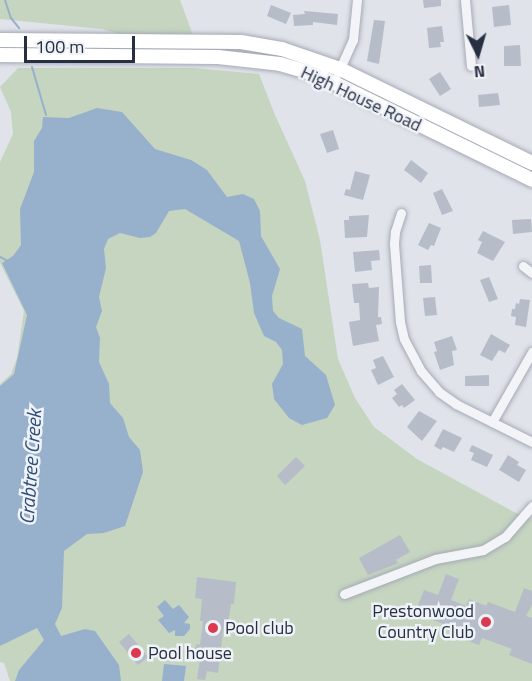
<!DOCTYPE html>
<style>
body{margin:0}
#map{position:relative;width:532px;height:681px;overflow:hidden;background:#e0e3ea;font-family:"Titillium Web",sans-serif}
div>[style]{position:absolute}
.green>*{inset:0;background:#c5d5c0}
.water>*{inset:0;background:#97b1cd}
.stream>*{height:2px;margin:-1px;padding:0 1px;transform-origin:1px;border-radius:1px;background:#97b1cd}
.building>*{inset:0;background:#b6bcc8}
.roads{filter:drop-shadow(0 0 2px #a5aab5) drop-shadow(0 0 2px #a5aab5)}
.street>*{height:9px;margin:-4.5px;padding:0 4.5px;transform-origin:4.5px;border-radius:4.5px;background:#f3f4f8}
.primary>*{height:14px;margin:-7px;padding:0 7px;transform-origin:7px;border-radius:7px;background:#fff}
.dots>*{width:16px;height:16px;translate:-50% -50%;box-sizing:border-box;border:3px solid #eff2f7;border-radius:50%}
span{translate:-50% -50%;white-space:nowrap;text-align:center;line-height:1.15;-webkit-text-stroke:5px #eff2f7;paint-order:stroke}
.street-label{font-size:18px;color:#273043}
.poi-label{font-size:18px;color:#273043}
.right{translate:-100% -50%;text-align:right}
.left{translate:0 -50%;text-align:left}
.water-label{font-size:20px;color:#2d4e7b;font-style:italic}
.north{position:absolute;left:448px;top:24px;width:60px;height:60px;-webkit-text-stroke:4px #eff2f7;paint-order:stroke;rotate:175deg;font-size:16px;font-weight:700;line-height:24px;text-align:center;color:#273043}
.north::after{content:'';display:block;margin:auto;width:21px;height:27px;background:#273043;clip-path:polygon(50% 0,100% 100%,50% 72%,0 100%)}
.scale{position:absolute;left:24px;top:36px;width:111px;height:27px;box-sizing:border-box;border:3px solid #273043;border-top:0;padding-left:8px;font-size:18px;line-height:21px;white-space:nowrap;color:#273043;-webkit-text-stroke:4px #eff2f7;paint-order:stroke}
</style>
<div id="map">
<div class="green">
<div style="clip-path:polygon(0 0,180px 0,194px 38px,123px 35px,102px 29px,0 19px)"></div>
<div style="clip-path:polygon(18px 68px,193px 68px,259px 74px,275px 115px,305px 181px,320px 240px,338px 359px,355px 398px,374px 427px,417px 459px,514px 512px,532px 519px,532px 681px,10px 681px,4px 663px,0 662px,0 384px,11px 374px,17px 358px,24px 311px,0 263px,0 162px,13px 134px,11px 112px,0 87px)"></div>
</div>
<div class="water">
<div style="clip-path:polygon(97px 108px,122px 112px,155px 149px,191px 160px,207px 170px,227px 197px,243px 194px,254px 199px,260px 211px,261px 236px,280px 269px,272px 296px,273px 311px,279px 318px,302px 329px,305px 356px,326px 375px,335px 405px,327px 418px,302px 425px,289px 418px,274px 399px,272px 384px,283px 364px,282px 350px,276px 342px,264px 336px,254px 313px,250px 283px,239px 241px,185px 209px,169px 211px,156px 233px,150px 237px,140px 238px,120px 233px,108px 239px,104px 249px,106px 268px,99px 297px,102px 311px,96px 327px,100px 338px,99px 362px,109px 384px,110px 403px,123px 418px,129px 437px,140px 450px,143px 472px,125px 526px,104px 533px,87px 534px,64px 551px,62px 608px,55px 624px,61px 636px,85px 629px,95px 631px,119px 665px,121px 681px,15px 681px,19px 670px,44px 640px,37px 628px,0 646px,0 386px,14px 374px,27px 315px,2px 263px,13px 256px,21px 245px,20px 209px,34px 172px,34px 141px,42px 128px,43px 117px,69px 118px)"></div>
<div style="clip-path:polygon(165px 600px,173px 609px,179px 605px,189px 617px,184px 623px,190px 624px,190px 629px,184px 636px,175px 636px,175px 630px,169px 633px,158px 620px,164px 616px,157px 607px)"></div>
<div style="clip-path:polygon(164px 664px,186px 666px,184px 681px,162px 681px)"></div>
</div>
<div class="stream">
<div style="left:5px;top:0;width:19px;rotate:72deg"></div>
<div style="left:11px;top:18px;width:13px;rotate:51deg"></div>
<div style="left:32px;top:67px;width:50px;rotate:73.7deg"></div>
<div style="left:0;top:257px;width:7px;rotate:27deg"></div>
</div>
<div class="building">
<div style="clip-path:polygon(423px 0,441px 0,441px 6px,424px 8px)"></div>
<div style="clip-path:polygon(271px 5px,291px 13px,286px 24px,267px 16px)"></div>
<div style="clip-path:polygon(509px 5px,511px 25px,494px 27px,492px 7px)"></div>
<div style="clip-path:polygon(304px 11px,338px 14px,337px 25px,313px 22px,313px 25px,294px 26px,293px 15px,305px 14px)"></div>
<div style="clip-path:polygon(374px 20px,385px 21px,379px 64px,367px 61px)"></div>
<div style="clip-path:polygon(442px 26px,444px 42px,440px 42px,441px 47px,429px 48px,427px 28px)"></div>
<div style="clip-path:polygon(520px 45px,521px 66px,504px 66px,504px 46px)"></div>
<div style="clip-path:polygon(440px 72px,451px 89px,440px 96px,429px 79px)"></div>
<div style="clip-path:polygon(498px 93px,500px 105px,479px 107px,478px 95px)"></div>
<div style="clip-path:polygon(333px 130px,339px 149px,327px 153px,320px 134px)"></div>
<div style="clip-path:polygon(411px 160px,428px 173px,421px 183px,404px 170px)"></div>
<div style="clip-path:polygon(355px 171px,370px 175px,363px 200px,344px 195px,346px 189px,350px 190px)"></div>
<div style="clip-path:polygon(442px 189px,453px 211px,442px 215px,433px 193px)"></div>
<div style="clip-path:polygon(369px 215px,367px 237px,345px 238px,344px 220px,349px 220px,349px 216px)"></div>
<div style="clip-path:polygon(531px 219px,532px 232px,513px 234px,512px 220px)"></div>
<div style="clip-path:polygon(429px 223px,441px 228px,434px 246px,431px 245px,428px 250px,418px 245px)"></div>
<div style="clip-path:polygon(483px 231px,505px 242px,493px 261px,477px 253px,482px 242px,478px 240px)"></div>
<div style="clip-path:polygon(379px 250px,380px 260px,371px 261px,372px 270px,355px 272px,353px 252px)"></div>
<div style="clip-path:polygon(431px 265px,432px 283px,420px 283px,419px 266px)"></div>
<div style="clip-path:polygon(489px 277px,498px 299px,489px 302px,480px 280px)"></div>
<div style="clip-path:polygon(368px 283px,369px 288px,379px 287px,378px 317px,381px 317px,382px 324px,376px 325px,379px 341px,353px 346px,349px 322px,360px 320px,359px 303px,354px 303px,352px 284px)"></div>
<div style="clip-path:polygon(435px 297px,437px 315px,425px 316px,423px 298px)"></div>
<div style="clip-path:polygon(520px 299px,530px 300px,526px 327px,515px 325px,516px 317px,511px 316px,512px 309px,515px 309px,516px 303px,519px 304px)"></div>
<div style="clip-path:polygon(491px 334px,510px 345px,505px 353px,499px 350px,492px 361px,480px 355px)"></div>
<div style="clip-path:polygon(452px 336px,457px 350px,452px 351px,454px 365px,440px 370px,434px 352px,437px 351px,434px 342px)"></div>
<div style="clip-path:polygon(383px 356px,394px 377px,378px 385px,371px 370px,376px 368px,373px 360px)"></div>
<div style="clip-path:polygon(489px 375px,489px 386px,465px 386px,465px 376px)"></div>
<div style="clip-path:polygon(402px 384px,415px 400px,404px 408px,402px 405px,399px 407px,392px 398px,397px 394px,394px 390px)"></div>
<div style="clip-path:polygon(419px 411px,437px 421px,422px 441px,407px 427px)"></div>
<div style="clip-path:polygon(443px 429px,462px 438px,454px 452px,443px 447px,441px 450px,434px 446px)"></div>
<div style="clip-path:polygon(472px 445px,493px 455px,487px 467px,471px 460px,474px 453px,469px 451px)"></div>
<div style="clip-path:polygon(508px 455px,519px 462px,517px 465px,526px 470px,519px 482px,499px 470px)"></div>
<div style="clip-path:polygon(296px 457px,305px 466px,285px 485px,277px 476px)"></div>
<div style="clip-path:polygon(400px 535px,410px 552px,396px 560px,398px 563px,368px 575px,359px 558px)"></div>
<div style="clip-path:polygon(446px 574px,459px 579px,451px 600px,466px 606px,469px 599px,486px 606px,488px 602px,515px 612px,524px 588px,532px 591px,532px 605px,526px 616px,532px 618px,532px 664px,509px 655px,512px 649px,482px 638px,479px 645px,449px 634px,451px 627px,415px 613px,424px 590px,438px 595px)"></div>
<div style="clip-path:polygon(197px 577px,236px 582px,234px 604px,231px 604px,228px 623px,224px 623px,218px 673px,207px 671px,205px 680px,197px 679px,200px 659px,196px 659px,194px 652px,197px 644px,200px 645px,203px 621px,200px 621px,202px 599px,195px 598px)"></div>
<div style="clip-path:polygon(129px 634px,148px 657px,138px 665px,119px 642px)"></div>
</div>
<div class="roads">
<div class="street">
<div style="left:465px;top:0;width:66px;rotate:84.8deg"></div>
<div style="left:338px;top:73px;width:36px;rotate:-66deg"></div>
<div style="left:353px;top:40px;width:40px;rotate:-84.3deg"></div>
<div style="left:401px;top:213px;width:20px;rotate:108deg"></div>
<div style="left:395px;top:232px;width:12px;rotate:95deg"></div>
<div style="left:394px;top:244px;width:78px;rotate:85.6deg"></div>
<div style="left:400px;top:322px;width:17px;rotate:77deg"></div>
<div style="left:404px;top:339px;width:36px;rotate:62deg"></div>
<div style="left:421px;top:371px;width:28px;rotate:49deg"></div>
<div style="left:439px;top:392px;width:21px;rotate:35deg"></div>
<div style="left:456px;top:404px;width:85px;rotate:26.6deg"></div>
<div style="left:523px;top:266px;width:11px;rotate:38deg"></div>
<div style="left:492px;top:422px;width:81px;rotate:-60.3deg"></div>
<div style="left:344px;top:594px;width:97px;rotate:-21deg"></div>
<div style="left:435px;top:559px;width:49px;rotate:-10.6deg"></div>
<div style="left:483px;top:550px;width:26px;rotate:-31deg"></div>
<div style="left:505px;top:537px;width:41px;rotate:-48.9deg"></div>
</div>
<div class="primary">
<div style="left:0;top:40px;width:241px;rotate:0.5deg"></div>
<div style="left:241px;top:42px;width:42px;rotate:9.7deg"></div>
<div style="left:282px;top:49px;width:61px;rotate:19deg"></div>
<div style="left:340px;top:69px;width:214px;rotate:26.1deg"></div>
<div style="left:0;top:55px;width:218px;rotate:0.5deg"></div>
<div style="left:218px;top:57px;width:62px;rotate:6.4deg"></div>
<div style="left:280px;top:64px;width:37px;rotate:16deg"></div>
<div style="left:316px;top:74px;width:241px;rotate:26.1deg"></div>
</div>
</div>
<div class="dots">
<div style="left:486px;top:622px;background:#da394f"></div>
<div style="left:213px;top:628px;background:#da394f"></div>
<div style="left:136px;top:653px;background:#da394f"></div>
</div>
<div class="street-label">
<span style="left:361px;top:99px;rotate:25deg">High House Road</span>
</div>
<div class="poi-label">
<span class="right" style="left:474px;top:622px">Prestonwood<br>Country Club</span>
<span class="left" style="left:225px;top:628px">Pool club</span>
<span class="left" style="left:148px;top:653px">Pool house</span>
</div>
<div class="water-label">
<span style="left:30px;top:467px;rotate:-86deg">Crabtree Creek</span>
</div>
<div class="north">N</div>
<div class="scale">100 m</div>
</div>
